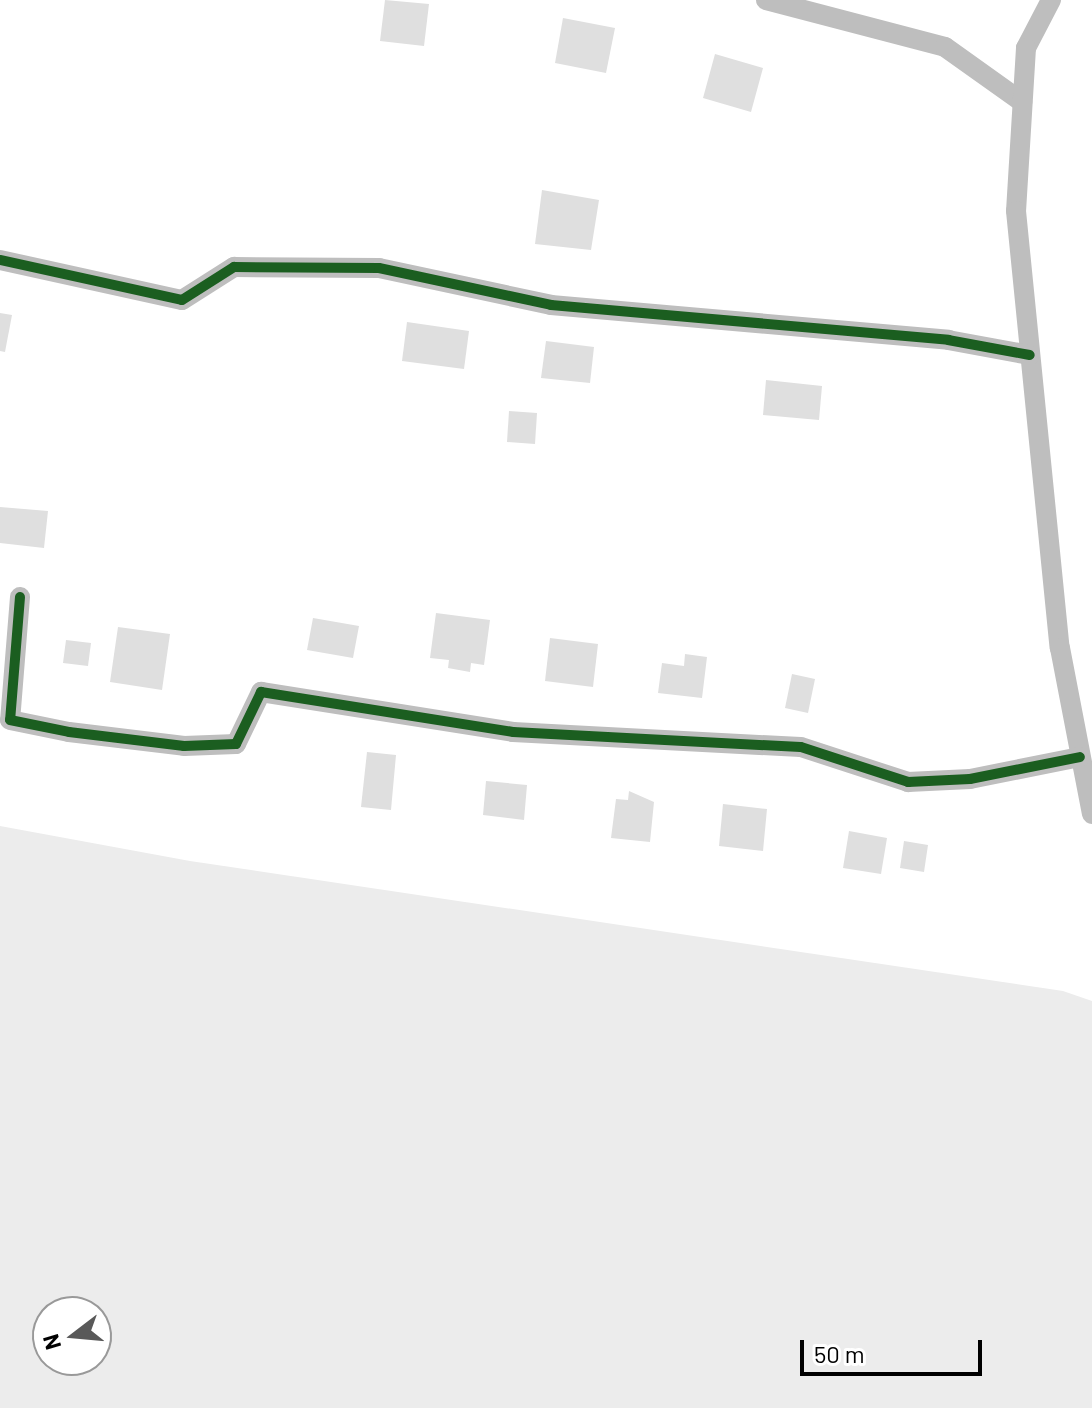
<!DOCTYPE html>
<style>
body{margin:0}
#map{position:relative;width:1092px;height:1408px;overflow:hidden;background:#fff;font-family:Barlow,sans-serif}
div>[style]{position:absolute}
.green>*{inset:0;background:#ececec}
.building>*{inset:0;background:#dfdfdf}
.street>*{height:20px;margin:-10px;padding:0 10px;transform-origin:10px;border-radius:10px;background:#bebebe}
.cycleway>*{height:10px;margin:-5px;padding:0 5px;transform-origin:5px;border-radius:5px;background:#1b5e20}
span{translate:-50% -50%;white-space:nowrap;text-align:center;line-height:1.15;-webkit-text-stroke:8px #fff;paint-order:stroke}
.north{position:absolute;left:32px;top:1296px;width:80px;height:80px;box-sizing:border-box;background:#fff;border:2px solid #999;border-radius:50%;rotate:254deg;font-size:22px;font-weight:700;line-height:32px;text-align:center;color:#000}
.north::after{content:'';display:block;margin:auto;width:28px;height:36px;background:#595959;clip-path:polygon(50% 0,100% 100%,50% 72%,0 100%)}
.scale{position:absolute;left:800px;top:1340px;width:182px;height:36px;box-sizing:border-box;border:4px solid #000;border-top:0;padding-left:10px;font-size:24px;line-height:28px;white-space:nowrap;color:#000;-webkit-text-stroke:6px #fff;paint-order:stroke}
</style>
<div id="map">
<div class="green">
<div style="clip-path:polygon(evenodd,0 826px,190px 861px,1063px 991px,1092px 1001px,1092px 1408px,0 1408px,0 826px,48px 1312px,96px 1312px,96px 1360px,48px 1360px,48px 1312px)"></div>
</div>
<div class="building">
<div style="clip-path:polygon(385px 0,429px 4px,424px 46px,380px 41px)"></div>
<div style="clip-path:polygon(563px 18px,615px 28px,606px 73px,555px 63px)"></div>
<div style="clip-path:polygon(715px 54px,763px 68px,751px 112px,703px 98px)"></div>
<div style="clip-path:polygon(542px 190px,599px 200px,591px 250px,535px 244px)"></div>
<div style="clip-path:polygon(0 313px,12px 315px,5px 352px,0 351px)"></div>
<div style="clip-path:polygon(407px 322px,469px 331px,464px 369px,402px 361px)"></div>
<div style="clip-path:polygon(546px 341px,594px 347px,590px 383px,541px 378px)"></div>
<div style="clip-path:polygon(766px 380px,822px 386px,819px 420px,763px 415px)"></div>
<div style="clip-path:polygon(509px 411px,537px 413px,535px 444px,507px 442px)"></div>
<div style="clip-path:polygon(0 507px,48px 511px,44px 548px,0 543px)"></div>
<div style="clip-path:polygon(436px 613px,490px 620px,484px 665px,471px 663px,470px 672px,448px 668px,449px 660px,430px 658px)"></div>
<div style="clip-path:polygon(313px 618px,359px 626px,353px 658px,307px 650px)"></div>
<div style="clip-path:polygon(118px 627px,170px 634px,162px 690px,110px 682px)"></div>
<div style="clip-path:polygon(550px 638px,598px 644px,593px 687px,545px 681px)"></div>
<div style="clip-path:polygon(66px 640px,91px 643px,88px 666px,63px 663px)"></div>
<div style="clip-path:polygon(685px 654px,707px 657px,702px 698px,658px 693px,662px 663px,684px 666px)"></div>
<div style="clip-path:polygon(792px 674px,815px 679px,808px 713px,785px 708px)"></div>
<div style="clip-path:polygon(367px 752px,396px 755px,391px 810px,361px 807px)"></div>
<div style="clip-path:polygon(486px 781px,527px 785px,524px 820px,483px 815px)"></div>
<div style="clip-path:polygon(629px 791px,654px 802px,650px 842px,611px 838px,616px 799px,628px 800px)"></div>
<div style="clip-path:polygon(723px 804px,767px 809px,763px 851px,719px 846px)"></div>
<div style="clip-path:polygon(849px 831px,887px 838px,881px 874px,843px 868px)"></div>
<div style="clip-path:polygon(904px 841px,928px 845px,924px 872px,900px 868px)"></div>
</div>
<div class="street">
<div style="left:766px;top:0;width:185px;rotate:14.7deg"></div>
<div style="left:945px;top:47px;width:95px;rotate:35.5deg"></div>
<div style="left:1051px;top:0;width:54px;rotate:117.5deg"></div>
<div style="left:1026px;top:48px;width:163px;rotate:93.5deg"></div>
<div style="left:1016px;top:211px;width:439px;rotate:84.3deg"></div>
<div style="left:1060px;top:648px;width:169px;rotate:79.1deg"></div>
<div style="left:0;top:260px;width:186px;rotate:12.4deg"></div>
<div style="left:182px;top:300px;width:62px;rotate:-32.4deg"></div>
<div style="left:234px;top:267px;width:145px;rotate:0.4deg"></div>
<div style="left:379px;top:268px;width:176px;rotate:12.1deg"></div>
<div style="left:551px;top:305px;width:399px;rotate:5deg"></div>
<div style="left:948px;top:340px;width:83px;rotate:10.4deg"></div>
<div style="left:20px;top:597px;width:123px;rotate:94.6deg"></div>
<div style="left:10px;top:720px;width:60px;rotate:11.5deg"></div>
<div style="left:69px;top:732px;width:116px;rotate:6.9deg"></div>
<div style="left:184px;top:746px;width:52px;rotate:-2.2deg"></div>
<div style="left:236px;top:744px;width:58px;rotate:-64.3deg"></div>
<div style="left:261px;top:692px;width:255px;rotate:9deg"></div>
<div style="left:513px;top:732px;width:288px;rotate:3deg"></div>
<div style="left:801px;top:747px;width:113px;rotate:18.1deg"></div>
<div style="left:908px;top:782px;width:62px;rotate:-2.8deg"></div>
<div style="left:970px;top:779px;width:112px;rotate:-11.3deg"></div>
</div>
<div class="cycleway">
<div style="left:0;top:260px;width:186px;rotate:12.4deg"></div>
<div style="left:182px;top:300px;width:62px;rotate:-32.4deg"></div>
<div style="left:234px;top:267px;width:145px;rotate:0.4deg"></div>
<div style="left:379px;top:268px;width:176px;rotate:12.1deg"></div>
<div style="left:551px;top:305px;width:399px;rotate:5deg"></div>
<div style="left:948px;top:340px;width:83px;rotate:10.4deg"></div>
<div style="left:20px;top:597px;width:123px;rotate:94.6deg"></div>
<div style="left:10px;top:720px;width:60px;rotate:11.5deg"></div>
<div style="left:69px;top:732px;width:116px;rotate:6.9deg"></div>
<div style="left:184px;top:746px;width:52px;rotate:-2.2deg"></div>
<div style="left:236px;top:744px;width:58px;rotate:-64.3deg"></div>
<div style="left:261px;top:692px;width:255px;rotate:9deg"></div>
<div style="left:513px;top:732px;width:288px;rotate:3deg"></div>
<div style="left:801px;top:747px;width:113px;rotate:18.1deg"></div>
<div style="left:908px;top:782px;width:62px;rotate:-2.8deg"></div>
<div style="left:970px;top:779px;width:112px;rotate:-11.3deg"></div>
</div>
<div class="north">N</div>
<div class="scale">50 m</div>
</div>
